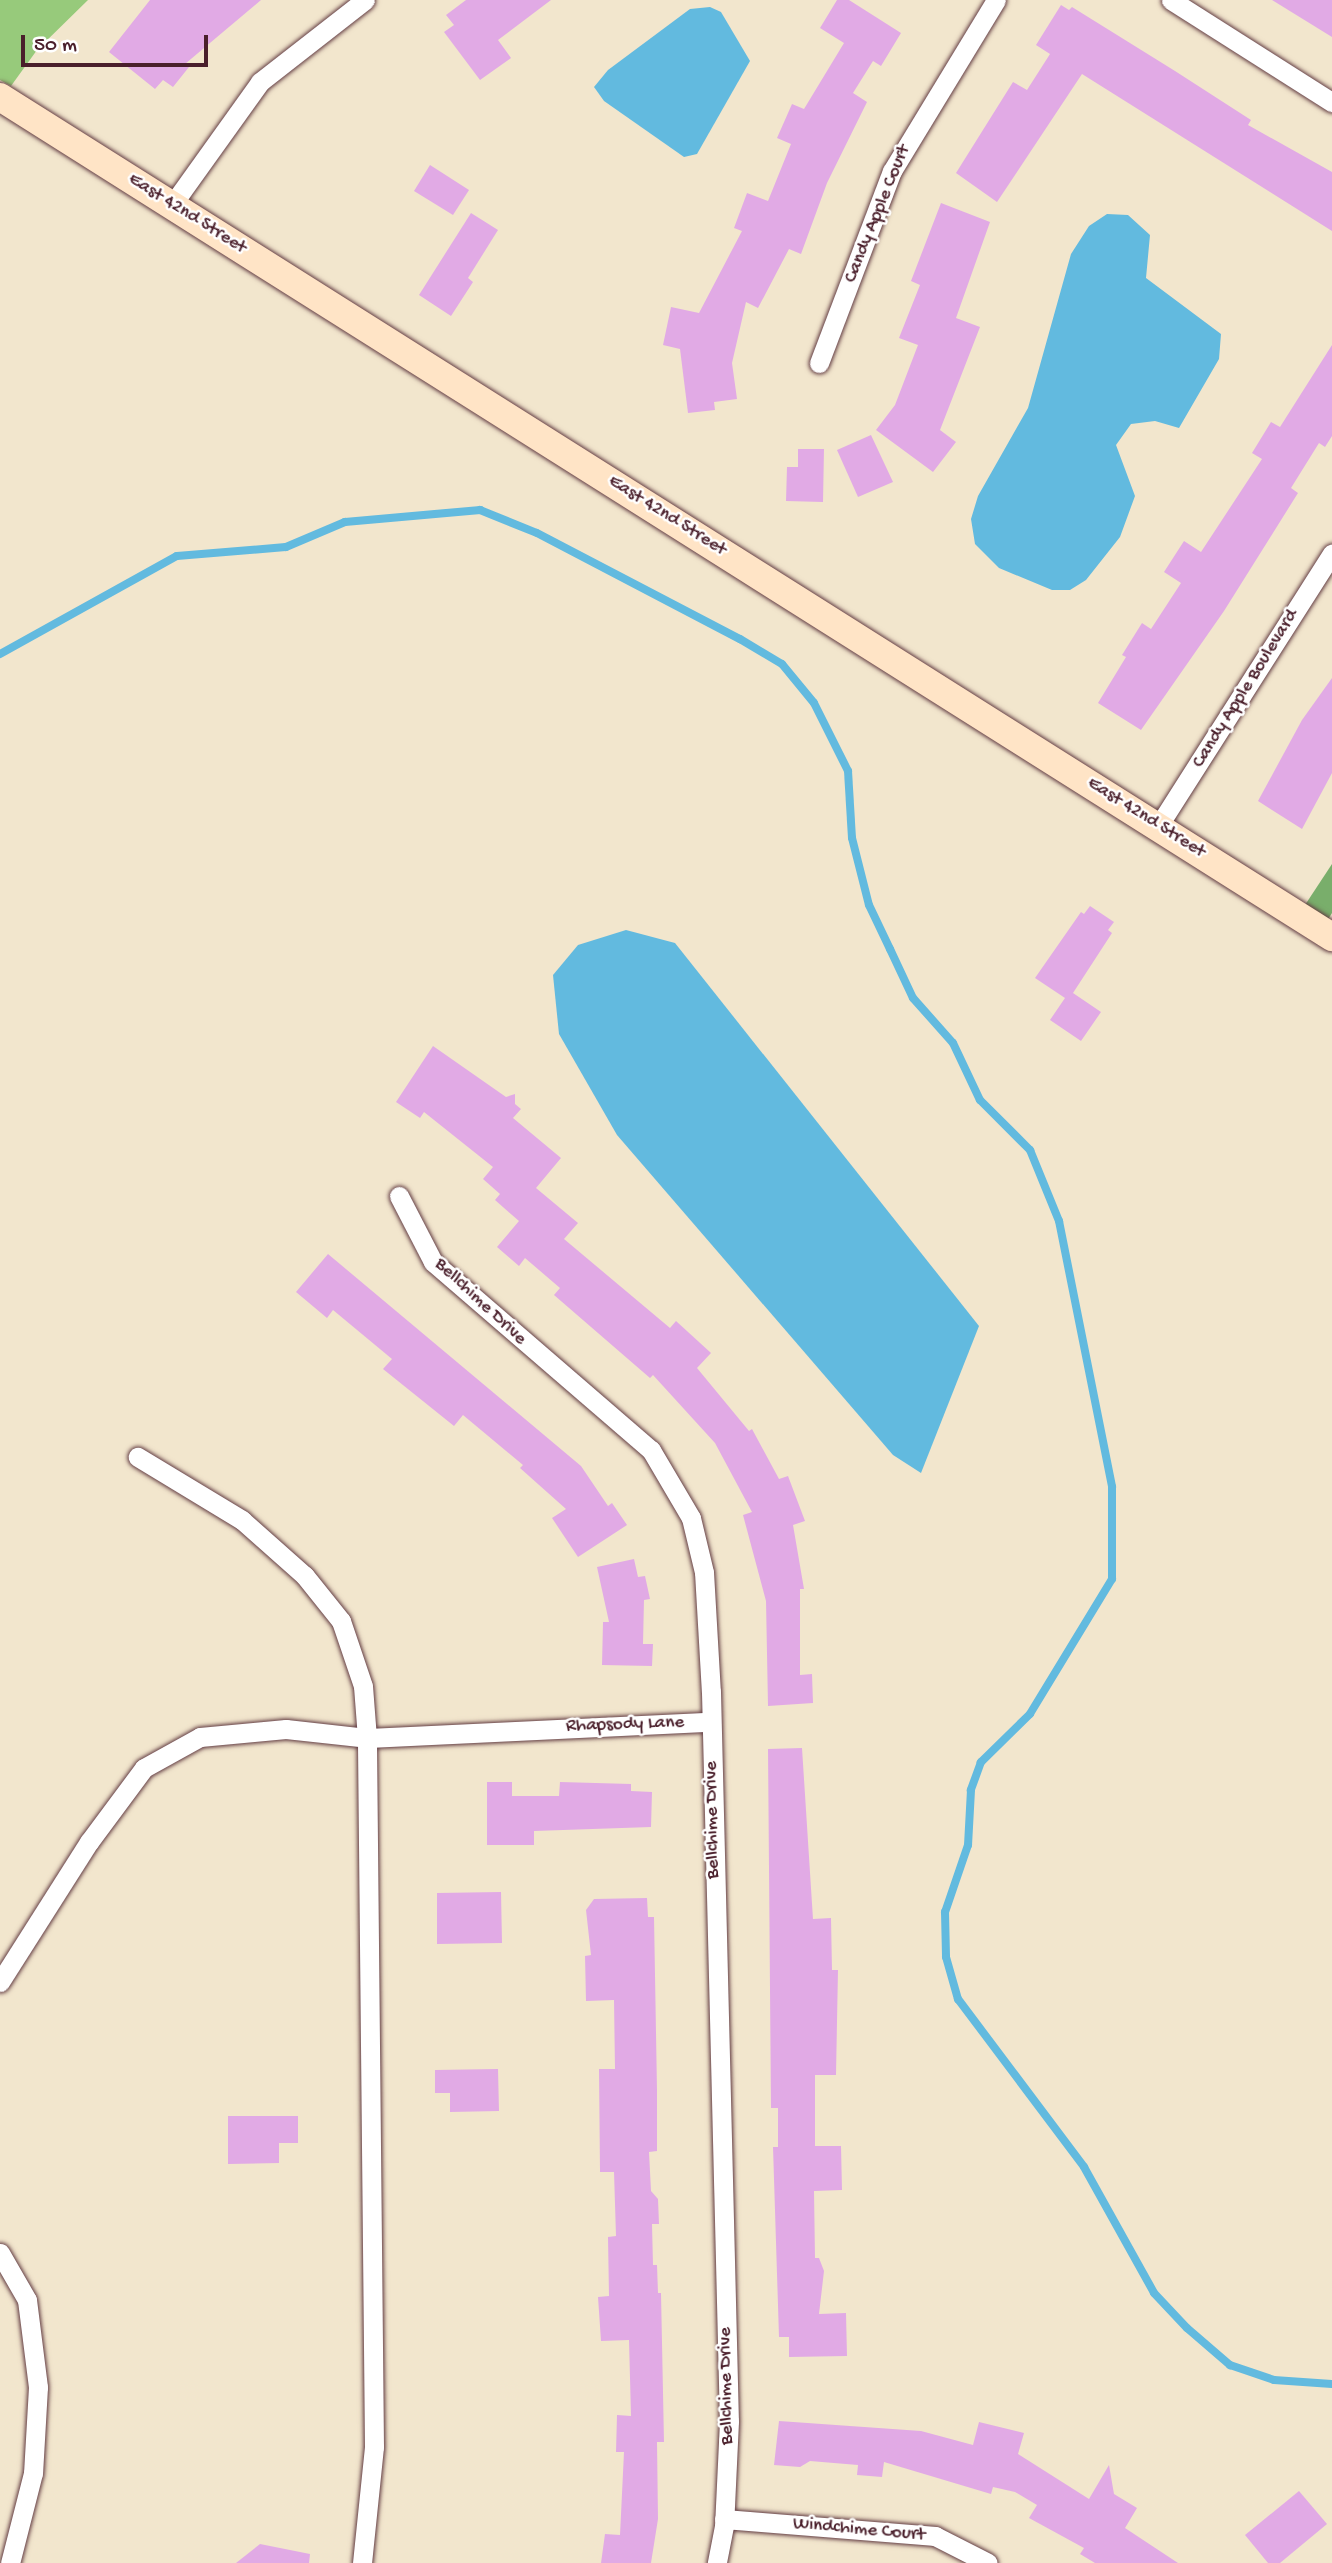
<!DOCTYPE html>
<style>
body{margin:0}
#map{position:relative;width:1332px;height:2563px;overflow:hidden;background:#f2e6cd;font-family:"Gochi Hand",sans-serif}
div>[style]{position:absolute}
.green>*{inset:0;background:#97ca7b}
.forest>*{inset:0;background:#79ae6b}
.water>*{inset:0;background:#62badf}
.stream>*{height:8px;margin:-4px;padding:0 4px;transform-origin:4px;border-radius:4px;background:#62badf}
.building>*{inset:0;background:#e1aae5}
.roads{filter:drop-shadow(0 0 2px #633d43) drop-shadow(0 0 2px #633d43)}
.street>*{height:19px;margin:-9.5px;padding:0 9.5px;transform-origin:9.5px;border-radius:9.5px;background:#fff}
.secondary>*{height:28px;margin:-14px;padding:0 14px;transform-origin:14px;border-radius:14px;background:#ffe4c6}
span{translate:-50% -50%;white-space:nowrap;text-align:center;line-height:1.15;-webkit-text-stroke:5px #fff;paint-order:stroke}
.street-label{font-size:19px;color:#4a1f2b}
.scale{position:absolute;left:21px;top:35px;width:187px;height:32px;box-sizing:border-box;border:4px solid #4a1f2b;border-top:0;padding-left:9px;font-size:21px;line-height:24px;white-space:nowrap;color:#4a1f2b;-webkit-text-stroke:5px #fff;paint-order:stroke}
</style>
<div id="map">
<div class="green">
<div style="clip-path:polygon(0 0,88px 0,37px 50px,11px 86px,0 80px)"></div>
</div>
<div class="forest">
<div style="clip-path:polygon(1332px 864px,1332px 913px,1327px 921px,1305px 905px)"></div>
</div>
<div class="water">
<div style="clip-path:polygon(710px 7px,721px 12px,750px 61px,697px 154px,684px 157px,604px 101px,594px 87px,608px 70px,690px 9px)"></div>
<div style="clip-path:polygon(1107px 214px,1128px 215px,1150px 235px,1146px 278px,1221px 334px,1219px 359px,1179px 428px,1155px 421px,1131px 424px,1116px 445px,1135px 496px,1120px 537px,1086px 580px,1070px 590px,1052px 590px,999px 568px,975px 544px,971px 519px,978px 496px,1028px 408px,1071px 254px,1089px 226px)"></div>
<div style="clip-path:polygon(626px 930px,675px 943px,979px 1326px,921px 1473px,893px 1455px,617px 1135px,559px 1034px,553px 975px,578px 945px)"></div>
</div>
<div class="stream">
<div style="left:0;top:654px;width:202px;rotate:-29deg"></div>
<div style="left:177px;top:556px;width:109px;rotate:-4.7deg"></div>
<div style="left:286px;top:547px;width:64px;rotate:-23deg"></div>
<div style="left:345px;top:522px;width:136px;rotate:-5.1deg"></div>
<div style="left:480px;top:510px;width:61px;rotate:22deg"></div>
<div style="left:537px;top:533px;width:229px;rotate:27.6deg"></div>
<div style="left:740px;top:639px;width:49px;rotate:30.8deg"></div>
<div style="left:782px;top:664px;width:50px;rotate:50.6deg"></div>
<div style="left:814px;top:703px;width:76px;rotate:63.4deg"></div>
<div style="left:848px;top:771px;width:67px;rotate:86.6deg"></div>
<div style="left:852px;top:838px;width:69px;rotate:75.8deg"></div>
<div style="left:869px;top:905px;width:49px;rotate:64.5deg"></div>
<div style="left:890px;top:949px;width:54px;rotate:64.9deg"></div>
<div style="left:913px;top:998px;width:60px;rotate:48.4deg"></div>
<div style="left:953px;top:1043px;width:63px;rotate:64.7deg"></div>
<div style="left:980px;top:1100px;width:71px;rotate:45deg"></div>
<div style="left:1030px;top:1150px;width:77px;rotate:67.8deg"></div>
<div style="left:1059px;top:1221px;width:271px;rotate:78.7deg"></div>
<div style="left:1112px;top:1487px;width:92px;rotate:90deg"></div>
<div style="left:1112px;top:1579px;width:158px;rotate:121.3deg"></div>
<div style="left:1030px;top:1714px;width:69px;rotate:135.6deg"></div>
<div style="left:981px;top:1762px;width:30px;rotate:110deg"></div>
<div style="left:971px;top:1790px;width:55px;rotate:93.1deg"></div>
<div style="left:968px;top:1845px;width:71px;rotate:108.9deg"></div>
<div style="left:945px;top:1912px;width:45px;rotate:88.7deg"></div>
<div style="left:946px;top:1957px;width:44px;rotate:74.1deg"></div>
<div style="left:958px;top:1999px;width:210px;rotate:53.1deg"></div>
<div style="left:1084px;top:2167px;width:144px;rotate:60.9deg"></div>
<div style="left:1154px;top:2293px;width:48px;rotate:46.7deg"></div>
<div style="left:1187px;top:2328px;width:57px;rotate:40.7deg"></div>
<div style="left:1230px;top:2365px;width:46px;rotate:18.8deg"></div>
<div style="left:1274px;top:2380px;width:58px;rotate:3.9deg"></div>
</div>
<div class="building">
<div style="clip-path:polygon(150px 0,261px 0,185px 64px,189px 67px,173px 87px,163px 80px,155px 89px,109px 52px)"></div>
<div style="clip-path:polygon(466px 0,551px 0,498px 40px,511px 58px,480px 80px,444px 32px,454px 25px,446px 15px)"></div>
<div style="clip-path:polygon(837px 0,849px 0,901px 33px,881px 66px,873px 61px,853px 93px,867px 102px,827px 183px,801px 254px,789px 249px,758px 308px,746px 302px,732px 363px,737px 399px,714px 402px,715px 410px,688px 413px,680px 349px,663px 345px,671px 307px,699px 313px,742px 231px,734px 228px,747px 193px,768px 201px,791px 144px,777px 138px,792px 104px,804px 109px,844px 43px,820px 28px)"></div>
<div style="clip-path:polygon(1272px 0,1332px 0,1332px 37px)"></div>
<div style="clip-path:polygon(1061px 5px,1069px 10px,1072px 7px,1175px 71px,1251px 120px,1248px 125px,1332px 172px,1332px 231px,1082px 74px,997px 202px,956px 173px,1013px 82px,1027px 90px,1050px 54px,1036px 45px)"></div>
<div style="clip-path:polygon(430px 165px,469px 190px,453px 215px,414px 191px)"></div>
<div style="clip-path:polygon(941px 203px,990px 222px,956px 318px,980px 327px,940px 430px,956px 442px,933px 472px,876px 430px,895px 405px,918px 345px,899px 338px,920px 285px,911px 281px)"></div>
<div style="clip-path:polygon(471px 213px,498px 230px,468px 278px,473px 282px,451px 316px,419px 295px)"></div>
<div style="clip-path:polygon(1332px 345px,1332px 436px,1325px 447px,1319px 443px,1291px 488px,1298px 493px,1224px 611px,1141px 730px,1098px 703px,1126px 657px,1122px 655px,1142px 623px,1151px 629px,1181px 583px,1164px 572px,1184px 541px,1201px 552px,1262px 459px,1252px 453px,1271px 422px,1280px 427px)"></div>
<div style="clip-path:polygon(871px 435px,893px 482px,858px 497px,837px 450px)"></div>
<div style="clip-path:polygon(798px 449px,824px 449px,823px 502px,786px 501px,787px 467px,798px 467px)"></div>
<div style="clip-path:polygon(1332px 678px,1332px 773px,1302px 829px,1258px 801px,1302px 720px)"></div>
<div style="clip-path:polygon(1090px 906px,1114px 922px,1108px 930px,1112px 933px,1073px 993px,1101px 1012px,1081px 1041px,1050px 1020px,1065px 998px,1035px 978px,1081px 912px,1084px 914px)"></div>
<div style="clip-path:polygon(433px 1046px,506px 1097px,515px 1094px,515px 1104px,521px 1109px,513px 1118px,561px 1158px,536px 1188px,578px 1223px,564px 1239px,670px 1328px,676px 1321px,711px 1353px,697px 1368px,749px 1431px,752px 1429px,779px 1479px,788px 1476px,805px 1521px,793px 1525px,804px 1589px,800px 1589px,800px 1675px,812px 1674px,813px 1703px,768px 1706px,766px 1601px,743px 1515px,752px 1512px,715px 1443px,653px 1375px,650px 1378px,554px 1295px,560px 1288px,525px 1258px,519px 1266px,497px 1247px,519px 1221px,495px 1200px,500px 1194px,483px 1179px,493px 1167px,424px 1112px,420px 1118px,396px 1102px)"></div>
<div style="clip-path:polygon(328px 1254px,581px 1466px,608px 1506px,612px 1503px,627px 1525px,578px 1557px,552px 1518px,566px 1509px,520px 1468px,523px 1465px,463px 1415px,454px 1426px,383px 1369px,392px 1359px,333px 1310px,327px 1318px,296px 1292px)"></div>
<div style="clip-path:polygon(634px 1559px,638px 1577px,645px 1576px,650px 1599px,644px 1600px,643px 1644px,653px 1644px,652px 1666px,602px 1665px,603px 1622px,609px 1622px,597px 1567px)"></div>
<div style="clip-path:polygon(802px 1748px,813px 1919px,831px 1918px,832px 1970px,838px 1970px,836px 2075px,815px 2075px,815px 2146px,841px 2146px,842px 2190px,814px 2191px,815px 2258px,819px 2258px,824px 2271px,819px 2314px,846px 2313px,847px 2356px,789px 2357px,789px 2337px,779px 2337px,773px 2147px,778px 2147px,778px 2108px,771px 2108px,768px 1749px)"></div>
<div style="clip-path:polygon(487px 1782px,512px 1782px,512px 1796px,559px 1796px,560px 1782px,631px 1784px,631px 1791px,652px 1792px,651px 1827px,534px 1831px,534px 1845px,487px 1845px)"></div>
<div style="clip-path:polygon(501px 1892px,502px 1943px,437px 1944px,437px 1893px)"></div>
<div style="clip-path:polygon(647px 1898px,648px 1917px,654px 1917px,657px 2090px,657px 2151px,649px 2152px,651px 2191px,658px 2199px,659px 2224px,652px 2224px,653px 2265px,657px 2265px,658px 2293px,661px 2293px,664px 2442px,657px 2442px,658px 2519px,651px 2563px,601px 2563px,605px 2534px,620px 2535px,624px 2452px,616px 2452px,617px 2415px,631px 2416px,629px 2340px,601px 2341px,598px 2297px,609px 2296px,608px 2237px,616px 2236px,614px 2172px,600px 2172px,599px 2069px,615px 2069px,614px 2000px,586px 2001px,585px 1956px,591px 1955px,586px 1910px,594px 1899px)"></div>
<div style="clip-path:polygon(498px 2069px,499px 2111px,450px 2112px,450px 2093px,435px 2093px,435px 2070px)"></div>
<div style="clip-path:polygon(228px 2116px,298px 2116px,298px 2143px,279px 2143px,279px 2163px,228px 2164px)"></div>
<div style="clip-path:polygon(779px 2421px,921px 2431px,973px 2445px,979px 2422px,1024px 2433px,1018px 2454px,1089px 2499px,1109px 2465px,1114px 2494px,1137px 2508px,1125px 2528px,1178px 2563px,1095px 2563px,1080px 2554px,1084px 2548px,1029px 2518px,1037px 2505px,1015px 2492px,993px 2487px,991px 2494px,884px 2462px,882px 2477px,857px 2475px,858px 2465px,810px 2461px,800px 2467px,774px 2465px)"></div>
<div style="clip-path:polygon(1299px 2491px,1327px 2524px,1280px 2563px,1268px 2563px,1245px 2535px)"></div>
<div style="clip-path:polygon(260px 2544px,310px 2554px,309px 2563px,236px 2563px)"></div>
</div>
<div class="roads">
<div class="street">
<div style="left:1171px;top:0;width:191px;rotate:32.4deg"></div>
<div style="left:172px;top:205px;width:151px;rotate:-54.4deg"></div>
<div style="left:260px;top:82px;width:133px;rotate:-38deg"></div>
<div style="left:819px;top:363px;width:205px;rotate:-69.2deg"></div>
<div style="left:892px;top:171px;width:200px;rotate:-58.7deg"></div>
<div style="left:1159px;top:825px;width:322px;rotate:-57.5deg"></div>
<div style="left:399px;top:1196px;width:74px;rotate:62.7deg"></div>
<div style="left:433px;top:1262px;width:288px;rotate:40.8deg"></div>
<div style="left:651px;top:1450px;width:79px;rotate:59.5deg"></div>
<div style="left:691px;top:1518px;width:56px;rotate:76.5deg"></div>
<div style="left:704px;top:1572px;width:120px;rotate:86.7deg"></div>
<div style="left:711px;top:1692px;width:729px;rotate:88.59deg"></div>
<div style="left:729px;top:2421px;width:105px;rotate:92.7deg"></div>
<div style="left:724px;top:2526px;width:38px;rotate:101deg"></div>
<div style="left:0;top:1982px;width:166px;rotate:-57.6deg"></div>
<div style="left:89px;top:1842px;width:92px;rotate:-53.4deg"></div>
<div style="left:144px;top:1768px;width:64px;rotate:-29deg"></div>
<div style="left:200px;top:1737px;width:86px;rotate:-5.3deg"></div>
<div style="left:286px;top:1729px;width:81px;rotate:6.3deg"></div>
<div style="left:367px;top:1738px;width:52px;rotate:-94.4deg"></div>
<div style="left:363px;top:1686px;width:69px;rotate:-108.7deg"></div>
<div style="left:341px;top:1621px;width:58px;rotate:-128.7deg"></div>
<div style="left:305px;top:1576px;width:84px;rotate:-138.4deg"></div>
<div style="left:242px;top:1520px;width:122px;rotate:-148.8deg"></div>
<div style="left:0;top:2253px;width:54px;rotate:60.1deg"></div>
<div style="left:27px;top:2300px;width:88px;rotate:82.8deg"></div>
<div style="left:38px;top:2387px;width:86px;rotate:93.3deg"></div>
<div style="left:33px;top:2473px;width:93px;rotate:104.3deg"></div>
<div style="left:724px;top:2519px;width:212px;rotate:4.6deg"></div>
<div style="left:935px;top:2536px;width:59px;rotate:27deg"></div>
<div style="left:362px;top:2563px;width:117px;rotate:-84.1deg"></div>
<div style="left:374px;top:2447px;width:709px;rotate:-90.57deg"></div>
<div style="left:367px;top:1738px;width:344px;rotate:-2.7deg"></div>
</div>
<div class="secondary">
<div style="left:0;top:97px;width:1575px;rotate:32.24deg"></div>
</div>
</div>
<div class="street-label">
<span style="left:187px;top:214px;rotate:32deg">East 42nd Street</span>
<span style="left:878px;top:214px;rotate:-68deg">Candy Apple Court</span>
<span style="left:667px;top:516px;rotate:32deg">East 42nd Street</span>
<span style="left:1246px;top:689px;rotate:-58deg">Candy Apple Boulevard</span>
<span style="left:1146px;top:818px;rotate:32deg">East 42nd Street</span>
<span style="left:480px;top:1302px;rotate:43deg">Bellchime Drive</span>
<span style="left:625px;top:1725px;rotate:-2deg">Rhapsody Lane</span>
<span style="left:713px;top:1820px;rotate:-91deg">Bellchime Drive</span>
<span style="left:727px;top:2386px;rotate:-91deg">Bellchime Drive</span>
<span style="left:859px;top:2530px;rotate:5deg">Windchime Court</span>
</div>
<div class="scale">50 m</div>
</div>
